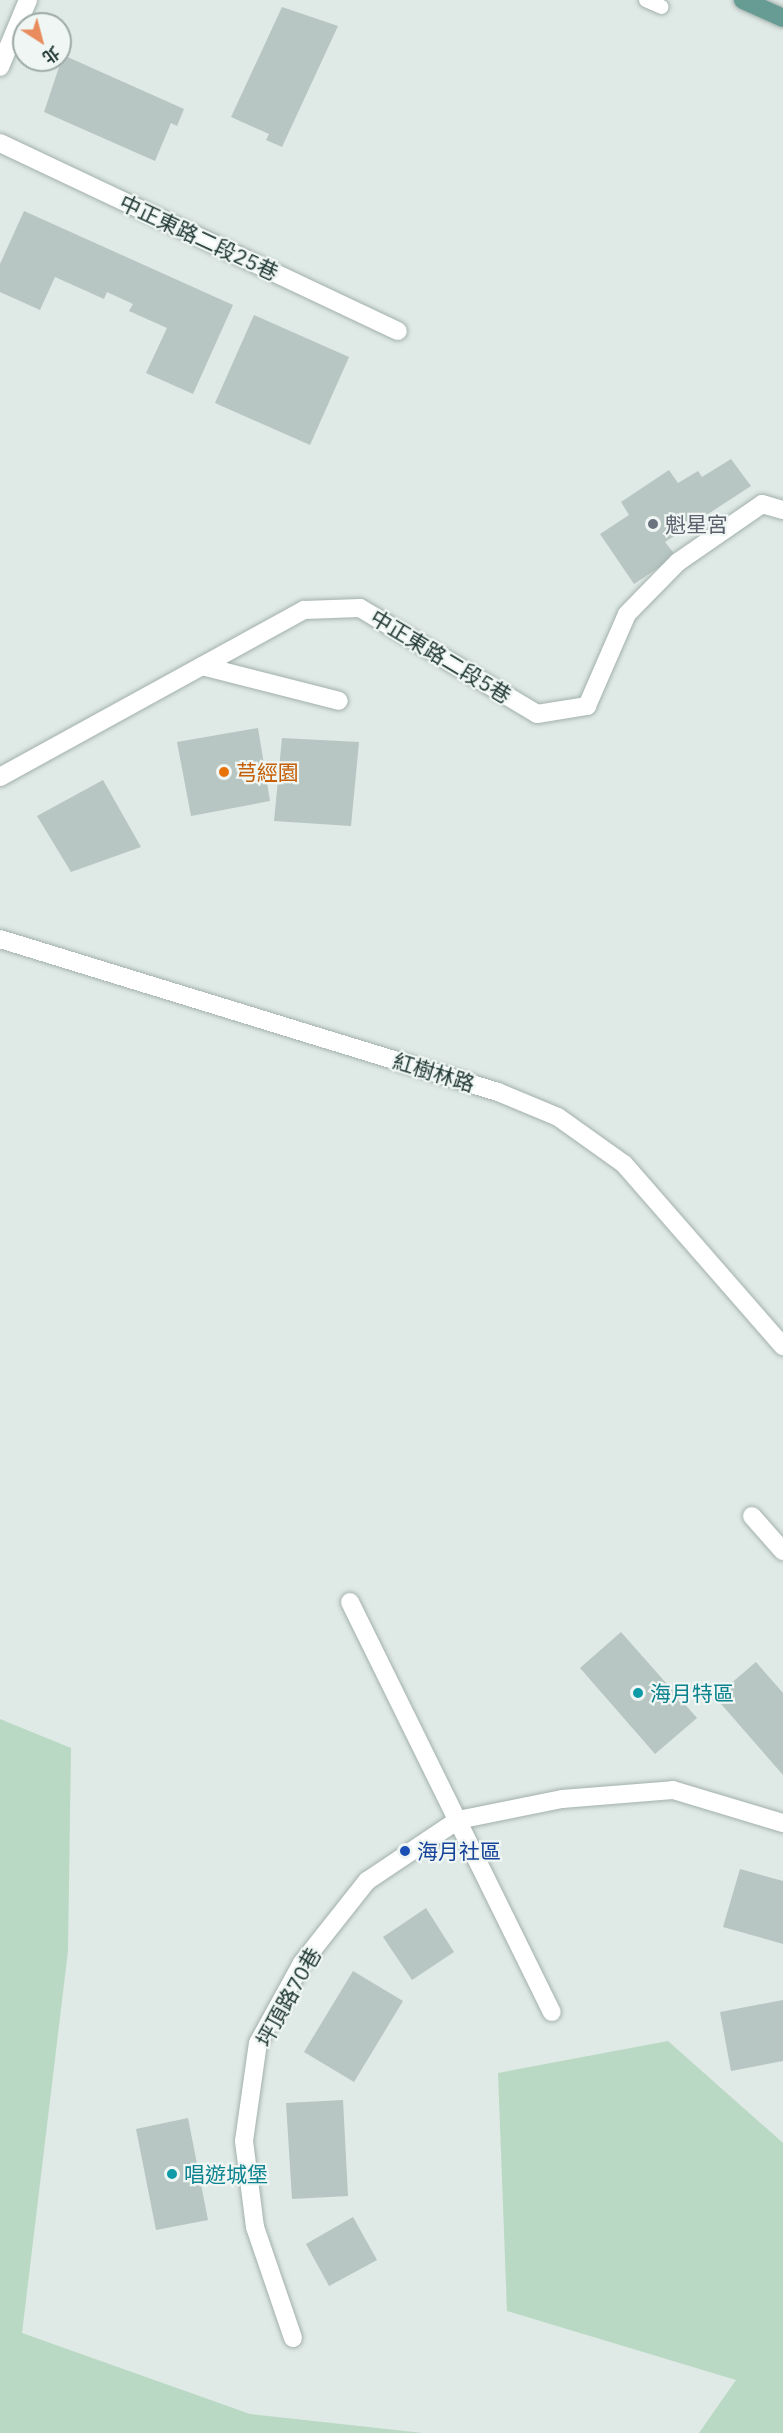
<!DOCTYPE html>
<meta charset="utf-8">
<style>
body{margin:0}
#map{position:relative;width:783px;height:2433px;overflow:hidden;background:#dfe9e5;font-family:"IBM Plex Sans","Noto Sans TC",sans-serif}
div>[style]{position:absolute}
.green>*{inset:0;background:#b9d9c4}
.building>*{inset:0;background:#b7c6c2}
.roads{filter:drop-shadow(0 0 2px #a2b0ac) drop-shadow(0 0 2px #a2b0ac)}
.service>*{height:14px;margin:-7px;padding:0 7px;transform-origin:7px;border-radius:7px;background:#fff}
.minor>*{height:18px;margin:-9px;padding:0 9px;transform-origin:9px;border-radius:9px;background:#fff}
.primary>*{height:18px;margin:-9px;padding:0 9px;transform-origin:9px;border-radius:9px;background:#669c93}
.dots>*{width:16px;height:16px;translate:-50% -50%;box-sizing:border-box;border:3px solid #eff6f3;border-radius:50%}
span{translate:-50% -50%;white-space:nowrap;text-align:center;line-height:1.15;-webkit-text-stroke:4.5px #eff6f3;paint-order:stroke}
.street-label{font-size:21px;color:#213834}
.worship-label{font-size:21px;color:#5b616d}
.left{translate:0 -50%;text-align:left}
.food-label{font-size:21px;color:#c56008}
.culture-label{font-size:21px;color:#0d838f}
.transit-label{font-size:21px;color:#164399}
.north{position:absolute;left:12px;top:12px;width:60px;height:60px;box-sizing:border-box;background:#eff6f3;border:2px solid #9daaa7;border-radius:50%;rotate:144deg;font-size:16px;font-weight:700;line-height:24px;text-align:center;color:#213834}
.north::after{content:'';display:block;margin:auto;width:21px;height:27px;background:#e98c5d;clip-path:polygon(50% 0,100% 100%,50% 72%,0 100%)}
</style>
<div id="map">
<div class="green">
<div style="clip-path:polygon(0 1719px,71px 1748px,68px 1951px,22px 2333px,250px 2414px,423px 2433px,0 2433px)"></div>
<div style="clip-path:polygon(668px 2041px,783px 2143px,783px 2433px,699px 2433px,736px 2380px,507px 2311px,498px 2073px)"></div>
</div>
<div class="building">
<div style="clip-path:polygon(282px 7px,338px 26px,282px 147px,266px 140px,269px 134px,231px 117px)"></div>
<div style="clip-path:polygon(63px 55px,184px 109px,177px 126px,171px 123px,155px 161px,44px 112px)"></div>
<div style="clip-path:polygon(24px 211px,233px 305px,193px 394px,146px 373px,167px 328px,129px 311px,133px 304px,107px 292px,104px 299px,55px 277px,40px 310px,0 292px,0 264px)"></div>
<div style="clip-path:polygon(254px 315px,349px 357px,310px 445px,215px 403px)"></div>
<div style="clip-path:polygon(731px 459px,751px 486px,665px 542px,676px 556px,634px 584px,600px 534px,629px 515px,621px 502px,669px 470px,678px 483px,698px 471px,702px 477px)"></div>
<div style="clip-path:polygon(258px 728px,270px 801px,191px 816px,177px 742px)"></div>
<div style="clip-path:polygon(282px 738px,359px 742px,351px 826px,274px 821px)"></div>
<div style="clip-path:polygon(103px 780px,141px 847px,71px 872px,37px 816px)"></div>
<div style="clip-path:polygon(621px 1632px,697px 1718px,655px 1754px,580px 1668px)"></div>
<div style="clip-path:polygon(756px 1662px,783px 1693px,783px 1775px,715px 1697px)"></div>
<div style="clip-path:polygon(740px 1869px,783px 1881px,783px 1944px,723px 1927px)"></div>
<div style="clip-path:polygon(426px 1908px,454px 1952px,412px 1980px,383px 1937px)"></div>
<div style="clip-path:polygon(353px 1971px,403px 2001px,354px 2082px,304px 2052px)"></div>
<div style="clip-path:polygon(783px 2000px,783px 2061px,731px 2071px,720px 2012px)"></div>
<div style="clip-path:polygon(343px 2100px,348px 2196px,292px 2199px,286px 2103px)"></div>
<div style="clip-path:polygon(188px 2118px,208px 2220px,156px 2230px,136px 2129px)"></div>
<div style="clip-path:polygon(353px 2217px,377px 2260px,329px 2286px,306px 2244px)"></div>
</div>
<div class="roads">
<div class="service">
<div style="left:646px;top:0;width:17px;rotate:24deg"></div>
</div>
<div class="minor">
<div style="left:0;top:67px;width:73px;rotate:-67.3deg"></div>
<div style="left:0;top:143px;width:440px;rotate:25.3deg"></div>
<div style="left:202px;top:666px;width:141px;rotate:14.3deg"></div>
<div style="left:0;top:777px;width:347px;rotate:-28.8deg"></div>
<div style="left:304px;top:610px;width:56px;rotate:-2deg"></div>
<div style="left:360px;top:608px;width:206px;rotate:30.9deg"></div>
<div style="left:537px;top:714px;width:51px;rotate:-9.1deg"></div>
<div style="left:587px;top:706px;width:100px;rotate:-66.5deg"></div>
<div style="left:627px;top:614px;width:73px;rotate:-45.6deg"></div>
<div style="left:678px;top:562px;width:102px;rotate:-34.6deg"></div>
<div style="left:762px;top:504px;width:22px;rotate:16deg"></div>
<div style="left:0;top:939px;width:521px;rotate:17.08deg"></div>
<div style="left:498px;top:1092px;width:65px;rotate:22.6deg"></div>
<div style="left:558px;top:1117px;width:81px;rotate:35.5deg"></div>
<div style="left:624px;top:1164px;width:242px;rotate:48.9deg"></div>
<div style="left:752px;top:1516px;width:47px;rotate:48.5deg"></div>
<div style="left:350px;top:1602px;width:457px;rotate:63.8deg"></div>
<div style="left:293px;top:2338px;width:117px;rotate:-108.9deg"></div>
<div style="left:255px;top:2227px;width:87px;rotate:-97.3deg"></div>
<div style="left:244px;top:2141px;width:99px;rotate:-81.9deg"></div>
<div style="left:258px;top:2043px;width:91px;rotate:-61.2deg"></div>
<div style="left:302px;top:1963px;width:105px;rotate:-51.6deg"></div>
<div style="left:367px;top:1881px;width:110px;rotate:-33.8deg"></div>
<div style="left:458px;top:1820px;width:106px;rotate:-11.4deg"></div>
<div style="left:562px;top:1799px;width:111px;rotate:-4.6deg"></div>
<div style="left:673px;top:1790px;width:115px;rotate:16.7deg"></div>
</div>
<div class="primary">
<div style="left:743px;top:0;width:44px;rotate:24.2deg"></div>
</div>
</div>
<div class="dots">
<div style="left:653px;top:524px;background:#6b7280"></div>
<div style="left:224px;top:772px;background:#e8710a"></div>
<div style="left:638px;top:1693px;background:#0f9aa8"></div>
<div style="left:405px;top:1851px;background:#1a4fb4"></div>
<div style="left:172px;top:2174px;background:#0f9aa8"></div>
</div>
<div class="street-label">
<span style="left:199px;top:237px;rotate:25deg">中正東路二段25巷</span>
<span style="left:441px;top:656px;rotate:31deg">中正東路二段5巷</span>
<span style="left:434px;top:1072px;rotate:17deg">紅樹林路</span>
<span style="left:288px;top:1997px;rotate:-61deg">坪頂路70巷</span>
</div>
<div class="worship-label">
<span class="left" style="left:665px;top:524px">魁星宮</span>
</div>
<div class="food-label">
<span class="left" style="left:236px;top:772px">芎經園</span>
</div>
<div class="culture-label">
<span class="left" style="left:650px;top:1693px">海月特區</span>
<span class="left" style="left:184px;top:2174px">唱遊城堡</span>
</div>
<div class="transit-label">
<span class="left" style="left:417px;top:1851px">海月社區</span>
</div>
<div class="north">北</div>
</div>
